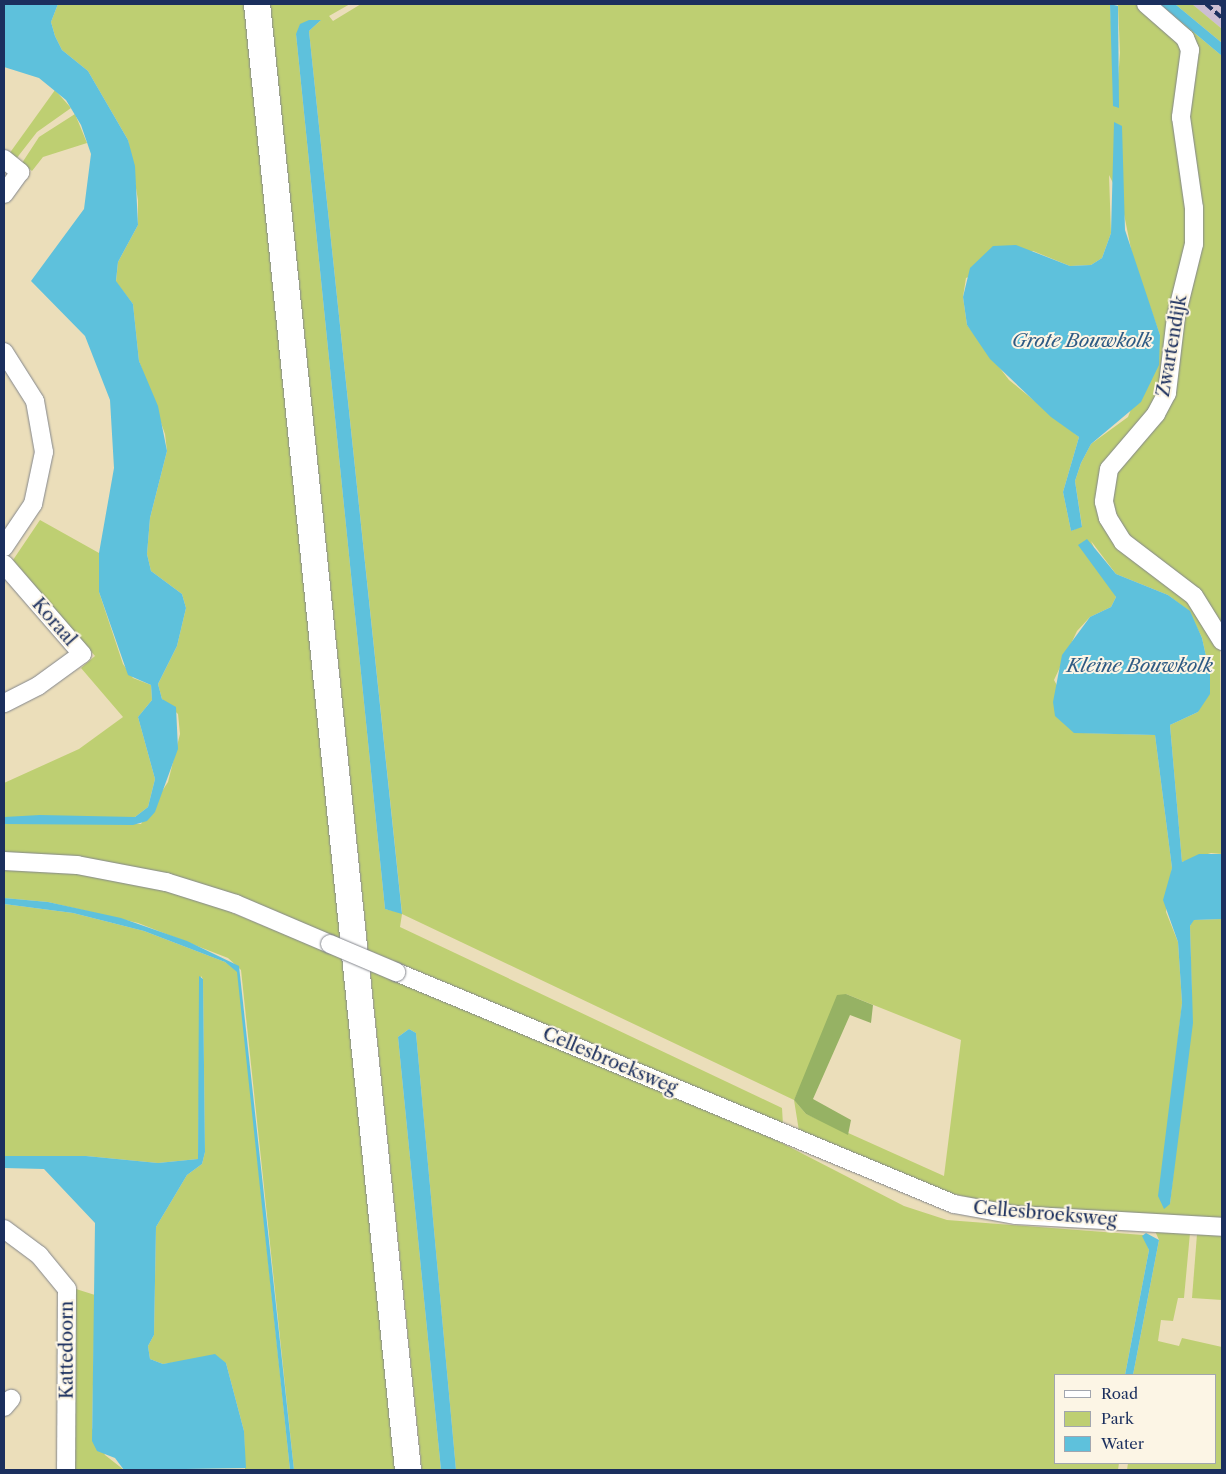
<!DOCTYPE html>
<style>
body{margin:0}
#map{position:relative;width:1226px;height:1474px;overflow:hidden;background:#ebdeba;font-family:"Libre Caslon Text",serif}
div>[style]{position:absolute}
.industrial>*{inset:0;background:#ccbed3}
.green>*{inset:0;background:#becf72}
.forest>*{inset:0;background:#96b264}
.water>*{inset:0;background:#5ec1dc}
.roads{filter:drop-shadow(0 0 1px #83868c) drop-shadow(0 0 1px #83868c)}
.minor>*{height:18px;margin:-9px;padding:0 9px;transform-origin:9px;border-radius:9px;background:#fff}
.highway>*{height:26px;margin:-13px;padding:0 13px;transform-origin:13px;border-radius:13px;background:#fff}
.rail>*{height:4px;margin-top:-2px;transform-origin:0;background:repeating-linear-gradient(90deg,#1b2f5e 0 8px,transparent 0 12px)}
.bridges{filter:drop-shadow(0 0 1px #83868c) drop-shadow(0 0 1px #83868c)}
.minor-bridge>*{height:18px;margin:-9px;padding:0 9px;transform-origin:9px;border-radius:9px;background:#fff}
span{translate:-50% -50%;white-space:nowrap;text-align:center;line-height:1.15;-webkit-text-stroke:4px #fcf5e5;paint-order:stroke}
.street-label{font-size:18px;color:#1b2f5e}
.water-label{font-size:19px;color:#2f5b84;font-style:italic}
.frame{position:absolute;inset:0;border:5px solid #1b2f5e;pointer-events:none}
.legend{position:absolute;left:1054px;top:1374px;width:162px;height:90px;box-sizing:border-box;background:#fcf5e5;border:1px solid #a2a6af;margin:0;padding:6px 9px;list-style:none;font-size:15px;color:#1b2f5e}
.legend li{display:flex;align-items:center;gap:10px;height:25px}
.legend b{width:25px;border:1px solid #a2a6af}
</style>
<div id="map">
<div class="industrial">
<div style="clip-path:polygon(1192px 4px,1222px 4px,1222px 29px,1199px 10px)"></div>
</div>
<div class="green">
<div style="clip-path:polygon(58px 4px,245px 4px,350px 945px,264px 910px,4px 856px,4px 824px,141px 824px,168px 782px,180px 734px,178px 714px,162px 699px,158px 684px,177px 646px,186px 608px,182px 594px,151px 571px,147px 554px,150px 518px,167px 451px,165px 434px,139px 361px,133px 304px,116px 282px,118px 262px,138px 225px,138px 200px,128px 140px,88px 71px,62px 50px,55px 36px,51px 22px)"></div>
<div style="clip-path:polygon(evenodd,270px 4px,350px 4px,329px 16px,333px 21px,361px 4px,1110px 4px,1116px 108px,1120px 53px,1118px 4px,1139px 4px,1180px 41px,1191px 220px,1159px 398px,1120px 446px,1101px 510px,1182px 592px,1220px 649px,1222px 854px,1211px 853px,1182px 862px,1170px 725px,1198px 712px,1210px 674px,1202px 638px,1189px 611px,1168px 595px,1116px 574px,1091px 541px,1116px 597px,1111px 607px,1090px 617px,1077px 631px,1054px 680px,1083px 733px,1155px 735px,1172px 868px,1166px 912px,1178px 942px,1182px 1003px,1170px 1113px,1170px 1204px,1192px 1004px,1190px 926px,1193px 920px,1222px 919px,1222px 1223px,1003px 1205px,931px 1189px,799px 1131px,794px 1100px,402px 914px,400px 927px,782px 1108px,783px 1125px,368px 950px,270px 4px,321px 20px,309px 31px,402px 913px,385px 909px,296px 34px,321px 20px,270px 4px,1109px 175px,1121px 199px,1133px 259px,1160px 335px,1128px 417px,1091px 444px,1081px 463px,1075px 481px,1082px 526px,1071px 531px,1063px 492px,1079px 437px,1009px 380px,967px 325px,963px 297px,966px 278px,1033px 251px,1070px 266px,1091px 265px,1102px 258px,1111px 233px,1109px 175px,270px 4px,846px 994px,961px 1040px,944px 1176px,806px 1114px,794px 1100px,846px 994px)"></div>
<div style="clip-path:polygon(1152px 4px,1160px 4px,1222px 56px,1222px 631px,1122px 532px,1110px 501px,1114px 474px,1153px 425px,1187px 286px,1186px 142px,1194px 55px)"></div>
<div style="clip-path:polygon(1175px 4px,1192px 4px,1222px 29px,1222px 43px)"></div>
<div style="clip-path:polygon(55px 90px,71px 108px,37px 132px,16px 159px,9px 154px)"></div>
<div style="clip-path:polygon(75px 114px,87px 143px,43px 157px,32px 171px,22px 163px,39px 137px)"></div>
<div style="clip-path:polygon(40px 520px,99px 553px,99px 592px,123px 664px,133px 678px,151px 685px,152px 700px,138px 717px,155px 779px,148px 807px,135px 817px,4px 817px,4px 783px,79px 749px,123px 717px,81px 668px,95px 656px,13px 560px)"></div>
<div style="clip-path:polygon(4px 868px,100px 874px,148px 885px,203px 901px,348px 960px,401px 1470px,294px 1470px,241px 970px,228px 958px,138px 923px,48px 902px,4px 898px)"></div>
<div style="clip-path:polygon(4px 904px,73px 913px,144px 931px,225px 962px,238px 972px,290px 1470px,245px 1470px,244px 1431px,226px 1363px,200px 1359px,163px 1364px,150px 1359px,148px 1346px,154px 1335px,156px 1227px,187px 1175px,202px 1164px,205px 1152px,203px 979px,201px 976px,198px 1159px,158px 1163px,86px 1156px,4px 1156px)"></div>
<div style="clip-path:polygon(370px 969px,776px 1140px,904px 1206px,947px 1220px,1143px 1235px,1149px 1250px,1125px 1375px,1055px 1375px,1055px 1463px,1119px 1463px,1118px 1470px,456px 1470px,416px 1033px,409px 1029px,398px 1037px,441px 1470px,422px 1470px)"></div>
<div style="clip-path:polygon(1155px 1231px,1190px 1233px,1184px 1298px,1178px 1298px,1173px 1321px,1161px 1320px,1158px 1341px,1179px 1346px,1182px 1338px,1222px 1347px,1222px 1470px,1127px 1470px,1128px 1463px,1215px 1463px,1215px 1375px,1133px 1375px,1159px 1240px)"></div>
<div style="clip-path:polygon(1197px 1234px,1222px 1236px,1222px 1300px,1192px 1298px)"></div>
<div style="clip-path:polygon(76px 1289px,95px 1295px,92px 1428px,105px 1455px,124px 1470px,73px 1470px)"></div>
</div>
<div class="forest">
<div style="clip-path:polygon(846px 994px,873px 1005px,871px 1023px,850px 1015px,813px 1099px,851px 1120px,848px 1135px,806px 1114px,794px 1100px,837px 995px)"></div>
</div>
<div class="water">
<div style="clip-path:polygon(58px 4px,51px 22px,55px 36px,62px 50px,88px 71px,128px 140px,135px 166px,138px 225px,118px 262px,116px 281px,133px 304px,139px 361px,158px 406px,167px 451px,150px 518px,147px 554px,151px 571px,182px 594px,186px 608px,177px 646px,158px 684px,162px 699px,176px 707px,178px 749px,155px 812px,147px 821px,133px 825px,4px 824px,4px 817px,40px 815px,135px 817px,148px 807px,155px 779px,138px 717px,152px 700px,151px 685px,128px 675px,99px 592px,99px 553px,114px 468px,110px 400px,85px 336px,31px 281px,84px 209px,91px 154px,81px 125px,66px 100px,39px 78px,4px 67px,4px 5px)"></div>
<div style="clip-path:polygon(1110px 4px,1118px 6px,1119px 108px,1113px 106px)"></div>
<div style="clip-path:polygon(1160px 4px,1175px 4px,1222px 43px,1222px 56px)"></div>
<div style="clip-path:polygon(309px 20px,321px 20px,309px 31px,402px 914px,385px 909px,296px 34px,300px 24px)"></div>
<div style="clip-path:polygon(1114px 122px,1122px 126px,1125px 230px,1160px 335px,1159px 365px,1141px 402px,1091px 444px,1081px 463px,1075px 481px,1082px 527px,1071px 531px,1063px 492px,1079px 437px,1051px 417px,990px 359px,967px 325px,963px 297px,970px 268px,993px 246px,1016px 245px,1070px 266px,1091px 265px,1102px 258px,1111px 233px)"></div>
<div style="clip-path:polygon(1087px 539px,1116px 574px,1168px 595px,1190px 611px,1202px 638px,1210px 674px,1210px 694px,1198px 712px,1170px 725px,1182px 862px,1199px 854px,1222px 854px,1222px 919px,1194px 920px,1190px 926px,1193px 1023px,1170px 1204px,1164px 1209px,1158px 1196px,1182px 1003px,1178px 942px,1163px 900px,1172px 868px,1155px 735px,1074px 733px,1055px 716px,1053px 702px,1062px 655px,1090px 617px,1111px 607px,1116px 597px,1078px 545px)"></div>
<div style="clip-path:polygon(4px 898px,48px 902px,121px 918px,187px 941px,239px 966px,294px 1470px,290px 1470px,237px 972px,225px 962px,144px 931px,73px 913px,4px 904px)"></div>
<div style="clip-path:polygon(199px 976px,203px 979px,205px 1152px,202px 1164px,187px 1175px,156px 1227px,154px 1335px,148px 1346px,150px 1359px,163px 1364px,215px 1354px,226px 1363px,244px 1431px,246px 1468px,124px 1470px,115px 1458px,97px 1451px,92px 1441px,95px 1223px,44px 1169px,4px 1168px,4px 1156px,86px 1156px,158px 1163px,198px 1159px)"></div>
<div style="clip-path:polygon(409px 1029px,416px 1033px,456px 1470px,441px 1470px,398px 1037px)"></div>
<div style="clip-path:polygon(1146px 1233px,1159px 1240px,1133px 1375px,1125px 1375px,1149px 1250px,1142px 1236px)"></div>
</div>
<div class="roads">
<div class="minor">
<div style="left:1146px;top:4px;width:52px;rotate:41.1deg"></div>
<div style="left:1185px;top:38px;width:13px;rotate:67deg"></div>
<div style="left:1190px;top:50px;width:68px;rotate:97.7deg"></div>
<div style="left:1181px;top:117px;width:92px;rotate:81.9deg"></div>
<div style="left:1194px;top:208px;width:36px;rotate:90deg"></div>
<div style="left:1194px;top:244px;width:75px;rotate:103.9deg"></div>
<div style="left:1176px;top:317px;width:77px;rotate:96.8deg"></div>
<div style="left:1167px;top:393px;width:24px;rotate:118deg"></div>
<div style="left:1156px;top:414px;width:72px;rotate:130.5deg"></div>
<div style="left:1109px;top:469px;width:33px;rotate:99deg"></div>
<div style="left:1104px;top:502px;width:16px;rotate:76deg"></div>
<div style="left:1108px;top:518px;width:28px;rotate:58deg"></div>
<div style="left:1123px;top:542px;width:89px;rotate:37.3deg"></div>
<div style="left:1194px;top:596px;width:53px;rotate:58.1deg"></div>
<div style="left:4px;top:159px;width:21px;rotate:39deg"></div>
<div style="left:20px;top:172px;width:27px;rotate:126deg"></div>
<div style="left:4px;top:352px;width:58px;rotate:57.7deg"></div>
<div style="left:35px;top:401px;width:52px;rotate:80deg"></div>
<div style="left:44px;top:452px;width:53px;rotate:101.9deg"></div>
<div style="left:33px;top:504px;width:52px;rotate:124deg"></div>
<div style="left:4px;top:564px;width:119px;rotate:49.1deg"></div>
<div style="left:82px;top:654px;width:54px;rotate:144deg"></div>
<div style="left:38px;top:686px;width:38px;rotate:153deg"></div>
<div style="left:4px;top:861px;width:73px;rotate:3.1deg"></div>
<div style="left:77px;top:865px;width:91px;rotate:10.8deg"></div>
<div style="left:166px;top:882px;width:73px;rotate:17.4deg"></div>
<div style="left:236px;top:904px;width:102px;rotate:23.1deg"></div>
<div style="left:396px;top:972px;width:604px;rotate:22.58deg"></div>
<div style="left:954px;top:1204px;width:63px;rotate:10.1deg"></div>
<div style="left:1016px;top:1215px;width:206px;rotate:3.3deg"></div>
<div style="left:4px;top:1229px;width:44px;rotate:36.6deg"></div>
<div style="left:39px;top:1255px;width:44px;rotate:50.5deg"></div>
<div style="left:67px;top:1289px;width:181px;rotate:90.3deg"></div>
<div style="left:4px;top:1407px;width:11px;rotate:-49deg"></div>
</div>
<div class="highway">
<div style="left:257px;top:4px;width:1474px;rotate:84.12deg"></div>
</div>
</div>
<div class="rail">
<div style="left:1206px;top:4px;width:21px;rotate:41deg"></div>
<div style="left:1220px;top:4px;width:2px;rotate:27deg"></div>
</div>
<div class="bridges">
<div class="minor-bridge">
<div style="left:330px;top:944px;width:72px;rotate:23deg"></div>
</div>
</div>
<div class="street-label">
<span style="left:1172px;top:346px;rotate:-80deg">Zwartendijk</span>
<span style="left:54px;top:622px;rotate:49deg">Koraal</span>
<span style="left:610px;top:1061px;rotate:23deg">Cellesbroeksweg</span>
<span style="left:1045px;top:1214px;rotate:5deg">Cellesbroeksweg</span>
<span style="left:67px;top:1350px;rotate:-90deg">Kattedoorn</span>
</div>
<div class="water-label">
<span style="left:1082px;top:341px">Grote Bouwkolk</span>
<span style="left:1140px;top:666px">Kleine Bouwkolk</span>
</div>
<div class="frame"></div>
<ul class="legend">
<li><b style="height:6px;background:#fff"></b>Road</li>
<li><b style="height:14px;background:#becf72"></b>Park</li>
<li><b style="height:14px;background:#5ec1dc"></b>Water</li>
</ul>
</div>
